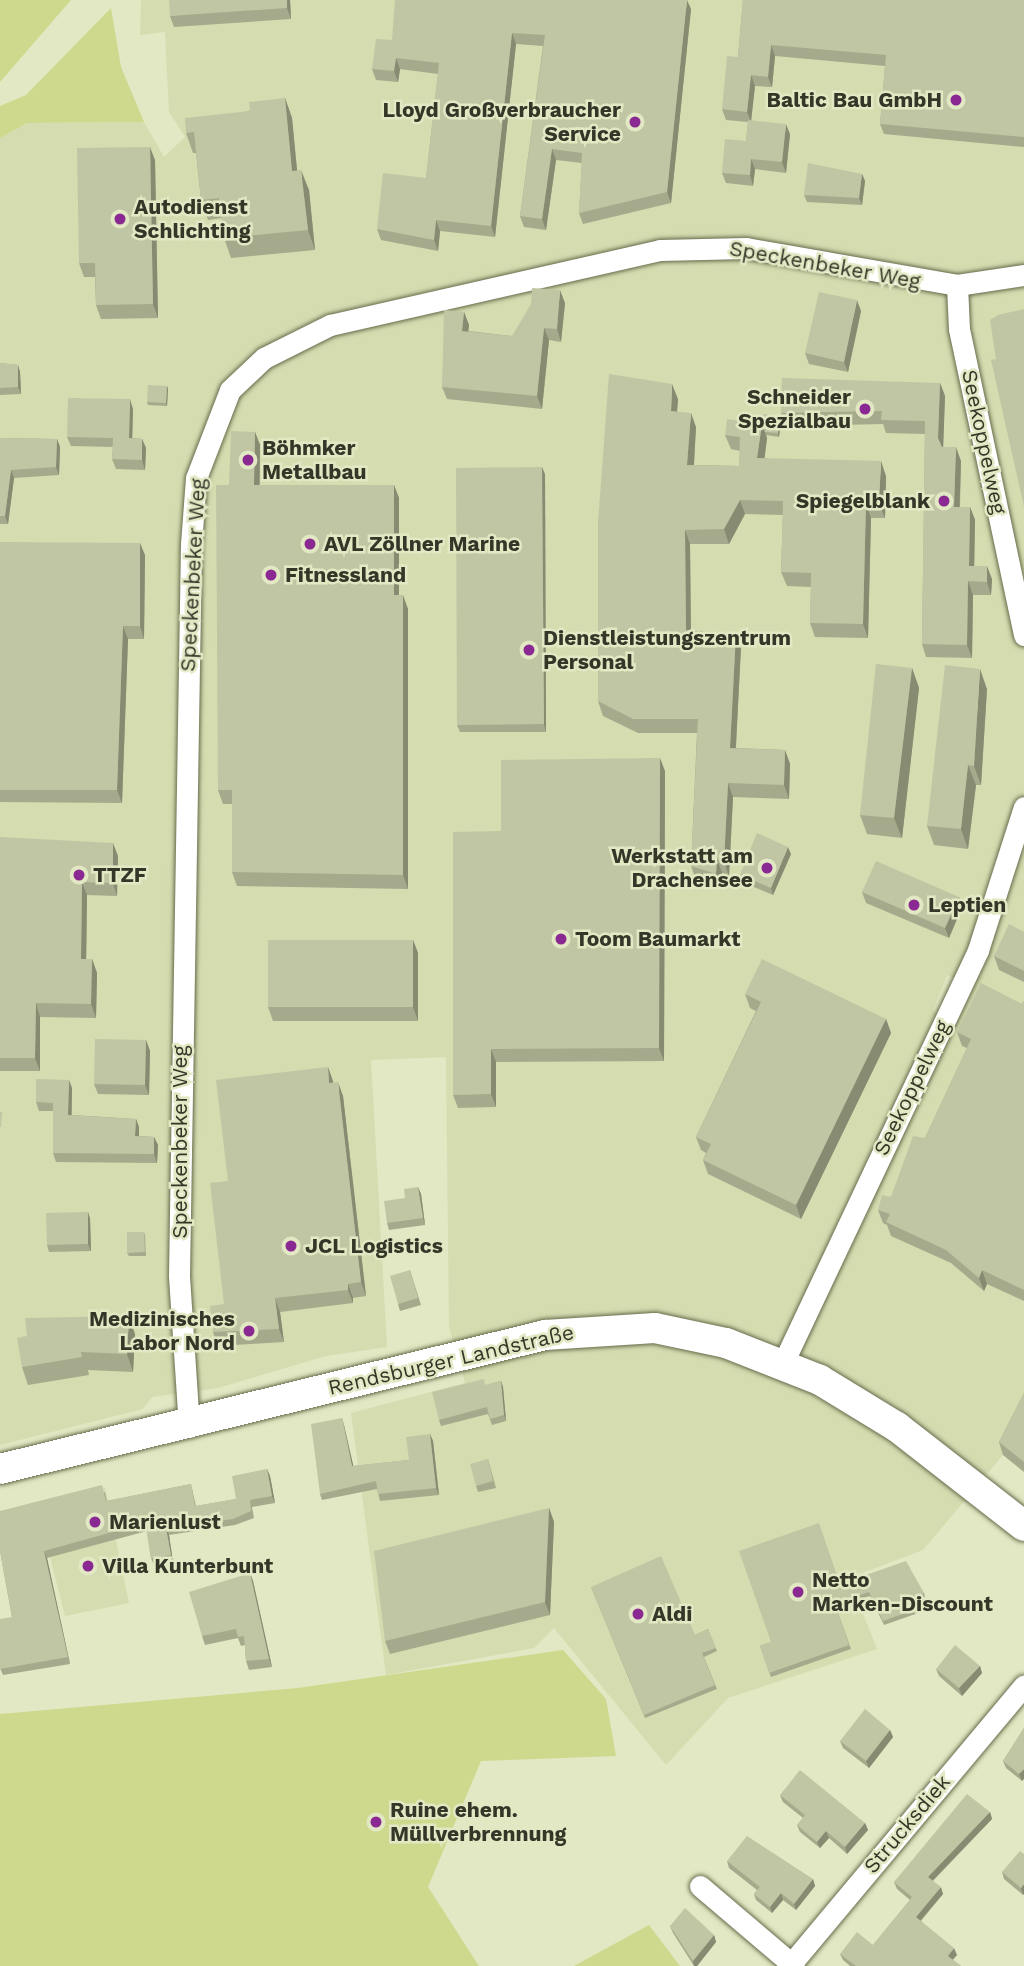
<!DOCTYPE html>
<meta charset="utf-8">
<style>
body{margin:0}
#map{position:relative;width:1024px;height:1966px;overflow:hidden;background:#e1e8c3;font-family:"Work Sans",sans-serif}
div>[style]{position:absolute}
.built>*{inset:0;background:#d4dcb0}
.green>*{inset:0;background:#ced98e}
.roads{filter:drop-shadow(0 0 2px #676c4c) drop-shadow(0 0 2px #676c4c)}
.street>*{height:21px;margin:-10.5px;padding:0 10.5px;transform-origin:10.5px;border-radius:10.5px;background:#fff}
.secondary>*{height:30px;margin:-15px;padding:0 15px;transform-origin:15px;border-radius:15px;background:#fff}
.wall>*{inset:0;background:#a5aa8c}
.shaded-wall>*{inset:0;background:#868b72}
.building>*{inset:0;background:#c0c6a3}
.dots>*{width:19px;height:19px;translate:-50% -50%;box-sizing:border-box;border:4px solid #e1e8c3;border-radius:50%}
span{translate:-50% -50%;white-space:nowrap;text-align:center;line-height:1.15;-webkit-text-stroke:5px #e1e8c3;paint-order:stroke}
.poi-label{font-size:21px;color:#343628;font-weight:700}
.right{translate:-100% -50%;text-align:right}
.left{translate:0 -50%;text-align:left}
.street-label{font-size:21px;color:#343628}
</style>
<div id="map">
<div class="built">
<div style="clip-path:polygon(evenodd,141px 0,1024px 0,1024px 1420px,1003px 1455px,923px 1550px,849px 1578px,877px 1649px,728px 1698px,666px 1765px,554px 1628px,534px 1648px,386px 1675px,351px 1413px,465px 1383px,449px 1327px,446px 1057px,371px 1060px,387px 1347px,326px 1356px,218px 1388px,152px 1397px,143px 1409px,0 1445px,0 138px,27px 123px,144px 122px,164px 157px,185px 137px,169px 112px,165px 32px,140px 35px,141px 0,947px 975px,974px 986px,956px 1022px,933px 1010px,947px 975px)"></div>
<div style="clip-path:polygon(105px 1488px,129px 1603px,65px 1616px,36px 1502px)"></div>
</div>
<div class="green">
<div style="clip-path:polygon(0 0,71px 0,0 82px)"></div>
<div style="clip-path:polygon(111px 8px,121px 67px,144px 122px,27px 123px,0 138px,0 106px,26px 95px)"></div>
<div style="clip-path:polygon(563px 1650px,606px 1699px,616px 1756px,481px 1761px,428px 1887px,479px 1966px,0 1966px,0 1714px,298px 1688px)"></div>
<div style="clip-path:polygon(649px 1925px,680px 1966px,574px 1966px)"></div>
</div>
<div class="roads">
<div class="street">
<div style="left:957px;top:285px;width:44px;rotate:87.4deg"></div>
<div style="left:959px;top:329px;width:313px;rotate:78deg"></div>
<div style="left:783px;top:1363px;width:457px;rotate:-64.7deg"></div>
<div style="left:978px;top:950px;width:150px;rotate:-72.2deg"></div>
<div style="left:189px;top:1427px;width:152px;rotate:-93.8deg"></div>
<div style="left:179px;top:1275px;width:731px;rotate:-89.06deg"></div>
<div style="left:191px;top:544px;width:66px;rotate:-85.7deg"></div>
<div style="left:196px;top:478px;width:94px;rotate:-68.9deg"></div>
<div style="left:230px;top:390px;width:47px;rotate:-43.3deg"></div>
<div style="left:264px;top:358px;width:74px;rotate:-26.6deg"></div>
<div style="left:330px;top:325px;width:338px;rotate:-12.8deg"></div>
<div style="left:660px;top:250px;width:86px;rotate:-1.3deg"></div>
<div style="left:746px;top:248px;width:214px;rotate:9.9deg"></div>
<div style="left:957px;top:285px;width:68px;rotate:-8.5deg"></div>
<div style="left:700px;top:1886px;width:123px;rotate:40.4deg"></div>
<div style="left:791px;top:1964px;width:363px;rotate:-50.1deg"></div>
</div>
<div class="secondary">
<div style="left:0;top:1469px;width:561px;rotate:-13.81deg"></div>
<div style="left:545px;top:1335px;width:110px;rotate:-3.6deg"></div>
<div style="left:655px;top:1328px;width:73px;rotate:11.9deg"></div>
<div style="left:726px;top:1343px;width:101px;rotate:21.5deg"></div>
<div style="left:820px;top:1380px;width:90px;rotate:31.4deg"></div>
<div style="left:897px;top:1427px;width:161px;rotate:37.9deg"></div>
</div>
</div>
<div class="wall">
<div style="clip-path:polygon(290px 0,291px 19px,174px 27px,170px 16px)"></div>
<div style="clip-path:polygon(743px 0,1024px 0,1024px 147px,884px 134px,880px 124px,885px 66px,775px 56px,772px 87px,755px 86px,751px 120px,790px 134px,786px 173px,755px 169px,753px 186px,726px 183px,722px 173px,746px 141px,748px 122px,726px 120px,722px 109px,738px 57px)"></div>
<div style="clip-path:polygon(691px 9px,671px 203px,583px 224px,579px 213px,582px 163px,556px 160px,546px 230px,524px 227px,520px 216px,543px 46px,516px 44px,495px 237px,440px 231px,438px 251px,381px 240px,377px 229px,426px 178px,438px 74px,400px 69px,398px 82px,376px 80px,372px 69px,392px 40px)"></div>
<div style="clip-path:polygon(285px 98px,292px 118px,297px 170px,309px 190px,315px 250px,231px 258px,224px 238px,222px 218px,208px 220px,201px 200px,196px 153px,193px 153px,186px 133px)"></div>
<div style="clip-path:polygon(155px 160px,158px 318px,101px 319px,96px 305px,95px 277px,84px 277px,79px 263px)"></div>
<div style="clip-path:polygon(862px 174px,865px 181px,862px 205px,807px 202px,804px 195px)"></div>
<div style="clip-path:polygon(565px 303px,561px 342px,549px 340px,542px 409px,447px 399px,442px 387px,464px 312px,469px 325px,468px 331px,512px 336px)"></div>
<div style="clip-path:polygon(861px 311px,848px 372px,809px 364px,805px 353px)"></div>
<div style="clip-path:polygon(0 363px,18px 365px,20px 372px,21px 394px,0 395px)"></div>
<div style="clip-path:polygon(940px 383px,945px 396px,943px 447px,961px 461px,960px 507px,970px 507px,975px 520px,974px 566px,992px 579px,991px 595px,973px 595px,972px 658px,926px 657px,922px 644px,925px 434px,886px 433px,883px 424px,786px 426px,781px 413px)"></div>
<div style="clip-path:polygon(167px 386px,168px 389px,167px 406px,148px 405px,147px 402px)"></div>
<div style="clip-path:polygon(678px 399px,677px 411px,696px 427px,694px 465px,739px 466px,740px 451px,731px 449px,725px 435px,762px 424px,781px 420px,779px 437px,766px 435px,767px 438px,764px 458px,886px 476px,885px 518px,871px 518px,868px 638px,815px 637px,810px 623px,811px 587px,787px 586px,781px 572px,783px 515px,745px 514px,729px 544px,690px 544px,691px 631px,741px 647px,736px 748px,785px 750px,790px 764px,789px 799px,733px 797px,729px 876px,722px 873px,721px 888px,696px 880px,691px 866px,697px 733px,638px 733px,603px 716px,598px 701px)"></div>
<div style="clip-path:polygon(133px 409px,132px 438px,142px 439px,146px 448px,145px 470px,116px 469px,112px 459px,113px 447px,71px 446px,67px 437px)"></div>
<div style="clip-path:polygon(255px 432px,260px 445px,260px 485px,394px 485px,399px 498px,399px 595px,408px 609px,408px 889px,237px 886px,232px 872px,232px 804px,223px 804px,218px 790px,229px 485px)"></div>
<div style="clip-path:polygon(0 438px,57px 439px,60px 447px,59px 475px,14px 478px,8px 524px,0 524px)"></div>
<div style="clip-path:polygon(545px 474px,546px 732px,460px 732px,457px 725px)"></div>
<div style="clip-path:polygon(0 542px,145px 555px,144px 639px,128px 639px,122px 803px,0 802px)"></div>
<div style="clip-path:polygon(912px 668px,919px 688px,902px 838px,867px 834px,860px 815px)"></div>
<div style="clip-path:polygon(987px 689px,981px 785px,976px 785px,968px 849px,934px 845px,927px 826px)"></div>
<div style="clip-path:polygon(665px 771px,664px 1061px,496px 1062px,496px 1107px,458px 1108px,453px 1095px,501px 831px)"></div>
<div style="clip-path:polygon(0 837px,118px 856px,117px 896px,87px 895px,86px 959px,92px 959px,97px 973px,96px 1018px,40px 1017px,40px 1071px,0 1071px)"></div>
<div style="clip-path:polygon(791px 854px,773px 895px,742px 882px,740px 875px)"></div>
<div style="clip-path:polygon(862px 892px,959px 897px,962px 907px,949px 938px,866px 903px)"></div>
<div style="clip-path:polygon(1024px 932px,1024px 982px,999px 970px,994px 956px)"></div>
<div style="clip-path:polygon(413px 940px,418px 953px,418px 1021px,273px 1021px,268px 1007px)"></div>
<div style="clip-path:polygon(745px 994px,886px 1019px,891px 1033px,801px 1219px,708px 1174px,703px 1160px,706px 1153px,701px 1150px,696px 1137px,756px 1011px,750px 1008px)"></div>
<div style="clip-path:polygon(1024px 1001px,1024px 1301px,987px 1284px,984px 1291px,951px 1263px,891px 1236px,887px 1225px,883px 1223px,878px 1210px,891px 1197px,925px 1138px,967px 1048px,962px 1046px,957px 1032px,1022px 1004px)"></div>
<div style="clip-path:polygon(146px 1040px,150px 1051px,149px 1095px,98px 1094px,94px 1084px)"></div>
<div style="clip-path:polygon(328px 1067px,333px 1083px,343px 1096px,366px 1296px,353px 1298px,353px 1303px,280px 1312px,284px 1342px,218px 1346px,213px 1332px,224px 1304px,228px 1181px)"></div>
<div style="clip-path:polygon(72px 1088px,72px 1115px,136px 1119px,139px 1127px,139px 1136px,154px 1137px,158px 1145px,157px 1163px,56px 1162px,53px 1153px,53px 1111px,39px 1111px,36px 1102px)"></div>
<div style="clip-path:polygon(418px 1187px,421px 1194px,425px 1225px,389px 1230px,387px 1223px,405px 1198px)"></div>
<div style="clip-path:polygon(88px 1212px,90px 1219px,91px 1251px,49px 1252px,47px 1245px)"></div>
<div style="clip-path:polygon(144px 1232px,145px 1235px,146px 1256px,129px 1256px,127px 1253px)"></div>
<div style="clip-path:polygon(410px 1270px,421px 1305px,400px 1311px,398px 1304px)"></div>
<div style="clip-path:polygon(135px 1334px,133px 1372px,88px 1370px,89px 1375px,28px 1385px,22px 1367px)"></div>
<div style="clip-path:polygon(501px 1381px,503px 1387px,506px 1421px,492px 1425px,488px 1414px,441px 1426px,439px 1420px,486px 1385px)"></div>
<div style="clip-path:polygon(1024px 1393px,1024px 1472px,1003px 1455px,999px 1442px)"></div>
<div style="clip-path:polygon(342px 1418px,353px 1466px,409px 1460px,430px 1434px,433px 1441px,439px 1495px,380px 1501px,377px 1489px,322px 1500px,320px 1494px)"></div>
<div style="clip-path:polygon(488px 1459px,496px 1488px,478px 1492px,476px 1486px)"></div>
<div style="clip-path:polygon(267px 1469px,270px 1476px,275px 1503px,252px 1507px,254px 1518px,235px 1525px,169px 1535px,173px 1562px,154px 1565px,151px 1558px,147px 1531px,47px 1558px,70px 1664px,3px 1675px,0 1668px,12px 1617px,0 1551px,105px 1492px,107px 1501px,191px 1484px,196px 1506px,236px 1499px)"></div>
<div style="clip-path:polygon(549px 1508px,554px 1522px,550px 1615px,390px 1654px,385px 1641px)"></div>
<div style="clip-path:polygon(250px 1573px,253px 1581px,272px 1667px,249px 1670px,246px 1661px,245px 1645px,241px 1646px,238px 1638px,205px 1645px,202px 1636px)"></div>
<div style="clip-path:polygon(840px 1584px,924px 1593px,925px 1597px,919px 1599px,924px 1611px,884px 1625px,870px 1596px,836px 1607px,851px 1649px,771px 1677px,760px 1646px,771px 1642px)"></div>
<div style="clip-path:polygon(591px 1587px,695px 1635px,708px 1629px,717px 1651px,704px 1657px,717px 1689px,645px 1718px)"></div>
<div style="clip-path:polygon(980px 1666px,982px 1673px,962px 1696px,939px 1676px,936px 1669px)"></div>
<div style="clip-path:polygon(1024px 1728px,1022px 1781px,1006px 1768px,1003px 1761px)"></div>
<div style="clip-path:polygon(890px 1730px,893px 1737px,869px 1768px,843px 1748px,840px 1741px)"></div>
<div style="clip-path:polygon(780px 1795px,865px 1823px,868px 1830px,847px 1854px,829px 1838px,820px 1848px,800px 1832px,797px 1825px,803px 1818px,783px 1802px)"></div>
<div style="clip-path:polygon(990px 1812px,992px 1819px,933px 1881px,943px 1894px,921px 1921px,957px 1955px,953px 1960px,961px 1966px,850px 1966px,843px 1960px,840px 1954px,873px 1945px,910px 1900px,897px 1889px,894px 1882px)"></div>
<div style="clip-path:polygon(1024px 1854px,1023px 1895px,1004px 1879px,1002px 1872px)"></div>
<div style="clip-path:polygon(727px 1861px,813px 1879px,815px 1886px,796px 1910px,783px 1900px,772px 1913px,756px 1900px,754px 1894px,757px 1890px,729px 1868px)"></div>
<div style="clip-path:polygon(670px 1926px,714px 1935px,716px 1942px,697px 1966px,694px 1966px,673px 1933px)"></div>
</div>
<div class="shaded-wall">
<div style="clip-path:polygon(287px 0,290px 0,291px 19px,287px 8px)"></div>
<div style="clip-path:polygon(687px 0,691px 9px,671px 203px,667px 192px)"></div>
<div style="clip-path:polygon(512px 33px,516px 44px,495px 237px,491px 226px)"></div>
<div style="clip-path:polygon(771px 45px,775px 56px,772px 87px,768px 77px)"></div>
<div style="clip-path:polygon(396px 58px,400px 69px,398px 82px,394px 71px)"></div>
<div style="clip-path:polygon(751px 75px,755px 86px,751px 122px,747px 112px)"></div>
<div style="clip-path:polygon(285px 98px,292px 118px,299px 191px,292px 171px)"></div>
<div style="clip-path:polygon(786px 124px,790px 134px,786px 173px,782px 162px)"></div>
<div style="clip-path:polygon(150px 147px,155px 160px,158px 318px,153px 304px)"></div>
<div style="clip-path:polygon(552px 149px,556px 160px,546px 230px,542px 219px)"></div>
<div style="clip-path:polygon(751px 159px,755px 169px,753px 186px,750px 175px)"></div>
<div style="clip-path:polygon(301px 170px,309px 190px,315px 250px,308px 230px)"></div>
<div style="clip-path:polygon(862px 174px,865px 181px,862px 205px,859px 198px)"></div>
<div style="clip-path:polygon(436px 220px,440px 231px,438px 251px,434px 240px)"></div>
<div style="clip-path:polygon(560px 290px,565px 303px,561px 342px,557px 329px)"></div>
<div style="clip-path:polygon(857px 300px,861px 311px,848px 372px,844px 362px)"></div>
<div style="clip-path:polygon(464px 312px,469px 325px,467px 344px,462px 331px)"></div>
<div style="clip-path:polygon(544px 328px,549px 340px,542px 409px,537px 396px)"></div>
<div style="clip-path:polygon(18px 365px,20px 372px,21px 394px,18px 387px)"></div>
<div style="clip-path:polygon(940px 383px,945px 396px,943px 452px,938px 438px)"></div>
<div style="clip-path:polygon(672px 384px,678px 399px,676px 425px,671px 411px)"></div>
<div style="clip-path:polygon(167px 386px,168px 389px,167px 406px,166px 403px)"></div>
<div style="clip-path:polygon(130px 399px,133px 409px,132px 448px,129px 438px)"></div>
<div style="clip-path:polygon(691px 413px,696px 427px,693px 479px,687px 465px)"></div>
<div style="clip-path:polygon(780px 417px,781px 420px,779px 437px,778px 433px)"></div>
<div style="clip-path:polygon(762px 424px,767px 438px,763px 472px,757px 458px)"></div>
<div style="clip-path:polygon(255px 432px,260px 445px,259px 499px,254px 485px)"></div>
<div style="clip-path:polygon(57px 439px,60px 447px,59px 475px,56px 467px)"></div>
<div style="clip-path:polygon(142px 439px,146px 448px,145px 470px,142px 460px)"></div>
<div style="clip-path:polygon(956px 447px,961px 461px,959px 521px,954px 507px)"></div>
<div style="clip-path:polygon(881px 461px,886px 476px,885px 518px,879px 504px)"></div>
<div style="clip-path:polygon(542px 467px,545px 474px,546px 732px,544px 724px)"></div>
<div style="clip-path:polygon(11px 470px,14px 478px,8px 524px,5px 516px)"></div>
<div style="clip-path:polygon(394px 485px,399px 498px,399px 608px,394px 595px)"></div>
<div style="clip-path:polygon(740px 500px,745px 514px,729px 544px,724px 529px)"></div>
<div style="clip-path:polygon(866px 504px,871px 518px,868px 638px,863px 624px)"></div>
<div style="clip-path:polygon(970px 507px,975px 520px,974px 579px,969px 566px)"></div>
<div style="clip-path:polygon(685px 530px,690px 544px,691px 644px,686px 630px)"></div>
<div style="clip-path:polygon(140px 543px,145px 555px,144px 639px,140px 626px)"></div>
<div style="clip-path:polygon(987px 566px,992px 579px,991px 595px,987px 582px)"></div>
<div style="clip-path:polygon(968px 581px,973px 595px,972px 658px,967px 645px)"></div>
<div style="clip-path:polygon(403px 595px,408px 609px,408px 889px,403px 875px)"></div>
<div style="clip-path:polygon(123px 626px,128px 639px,122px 803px,117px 790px)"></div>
<div style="clip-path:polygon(736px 633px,741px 647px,735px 762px,730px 748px)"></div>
<div style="clip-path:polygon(912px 668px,919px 688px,902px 838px,894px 818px)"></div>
<div style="clip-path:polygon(980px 669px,987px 689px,981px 785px,974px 766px)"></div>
<div style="clip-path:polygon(785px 750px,790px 764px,789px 799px,784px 785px)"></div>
<div style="clip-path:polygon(660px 758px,665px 771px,664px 1061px,659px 1048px)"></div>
<div style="clip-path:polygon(968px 765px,976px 785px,968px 849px,961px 829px)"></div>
<div style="clip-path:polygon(728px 783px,733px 797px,729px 876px,724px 862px)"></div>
<div style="clip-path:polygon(113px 843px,118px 856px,117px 896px,113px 883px)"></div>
<div style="clip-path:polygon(788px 847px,791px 854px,773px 895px,771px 888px)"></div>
<div style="clip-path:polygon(717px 859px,722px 873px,721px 888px,716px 874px)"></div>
<div style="clip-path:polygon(82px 882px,87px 895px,86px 972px,81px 959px)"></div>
<div style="clip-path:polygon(959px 897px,962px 907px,949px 938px,945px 928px)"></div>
<div style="clip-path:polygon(413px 940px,418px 953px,418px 1021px,413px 1007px)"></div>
<div style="clip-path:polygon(92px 959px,97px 973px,96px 1018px,91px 1004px)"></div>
<div style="clip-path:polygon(36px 1003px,40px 1017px,40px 1071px,35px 1058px)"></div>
<div style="clip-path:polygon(886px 1019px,891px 1033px,801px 1219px,796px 1205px)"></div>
<div style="clip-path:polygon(146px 1040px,150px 1051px,149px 1095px,145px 1085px)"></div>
<div style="clip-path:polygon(491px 1049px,496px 1062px,496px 1107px,491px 1094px)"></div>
<div style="clip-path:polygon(328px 1067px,333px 1081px,334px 1097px,329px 1083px)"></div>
<div style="clip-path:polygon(69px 1080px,72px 1088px,71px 1124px,68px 1115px)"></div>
<div style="clip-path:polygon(338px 1082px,343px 1096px,366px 1296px,361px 1282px)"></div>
<div style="clip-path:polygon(136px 1119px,139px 1127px,139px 1145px,135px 1136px)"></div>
<div style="clip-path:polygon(154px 1137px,158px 1145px,157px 1163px,154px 1154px)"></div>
<div style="clip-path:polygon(418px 1187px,421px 1194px,425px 1225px,423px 1218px)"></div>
<div style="clip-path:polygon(88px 1212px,90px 1219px,91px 1251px,88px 1244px)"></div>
<div style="clip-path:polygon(982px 1270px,987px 1284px,984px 1291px,979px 1278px)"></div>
<div style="clip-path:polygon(348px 1284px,353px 1298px,353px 1303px,348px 1290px)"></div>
<div style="clip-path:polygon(275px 1298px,280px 1312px,284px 1342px,279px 1329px)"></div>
<div style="clip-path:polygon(129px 1316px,135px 1334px,133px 1372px,127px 1354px)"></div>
<div style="clip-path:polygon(501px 1381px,503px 1387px,506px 1421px,504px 1415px)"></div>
<div style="clip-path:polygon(342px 1418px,344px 1425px,355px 1473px,352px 1466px)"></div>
<div style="clip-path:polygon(430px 1434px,433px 1441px,439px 1495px,436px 1488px)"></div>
<div style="clip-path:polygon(267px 1469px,270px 1476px,275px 1503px,272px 1496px)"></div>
<div style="clip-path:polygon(549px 1508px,554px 1522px,550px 1615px,545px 1602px)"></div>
<div style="clip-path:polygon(166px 1528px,169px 1535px,173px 1562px,171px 1555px)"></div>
<div style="clip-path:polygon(44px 1551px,47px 1558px,70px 1664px,68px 1657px)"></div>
<div style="clip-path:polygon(250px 1573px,253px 1581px,272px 1667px,269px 1659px)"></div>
<div style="clip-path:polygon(980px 1666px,982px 1673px,962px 1696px,959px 1688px)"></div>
<div style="clip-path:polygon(890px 1730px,893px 1737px,869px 1768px,866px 1761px)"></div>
<div style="clip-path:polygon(1024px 1769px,1024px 1779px,1022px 1781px,1019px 1774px)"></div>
<div style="clip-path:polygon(990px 1812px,992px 1819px,930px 1883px,928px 1877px)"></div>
<div style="clip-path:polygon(865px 1823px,868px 1830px,847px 1854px,845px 1847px)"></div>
<div style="clip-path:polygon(826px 1831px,829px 1838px,820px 1848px,817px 1842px)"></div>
<div style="clip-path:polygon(813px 1879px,815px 1886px,796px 1910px,794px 1904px)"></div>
<div style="clip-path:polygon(1024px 1884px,1024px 1894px,1023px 1895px,1021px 1888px)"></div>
<div style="clip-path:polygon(941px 1887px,943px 1894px,918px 1923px,916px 1917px)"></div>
<div style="clip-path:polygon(781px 1893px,783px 1900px,772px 1913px,770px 1907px)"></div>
<div style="clip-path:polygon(714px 1935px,716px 1942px,697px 1966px,694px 1966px,693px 1961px)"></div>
<div style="clip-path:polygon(954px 1948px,957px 1955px,950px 1962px,948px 1956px)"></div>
</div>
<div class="building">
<div style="clip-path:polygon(169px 0,287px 0,287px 8px,170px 16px)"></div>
<div style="clip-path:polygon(395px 0,687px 0,667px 192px,579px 213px,582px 153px,552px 149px,542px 219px,520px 216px,545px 35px,512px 33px,491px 226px,436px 220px,434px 240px,377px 229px,383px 173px,426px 178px,439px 63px,396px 58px,394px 71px,372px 69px,376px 39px,392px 40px)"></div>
<div style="clip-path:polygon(743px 0,1024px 0,1024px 137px,880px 124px,886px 55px,771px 45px,768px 77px,751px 75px,747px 112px,722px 109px,727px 56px,738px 57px)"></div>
<div style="clip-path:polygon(285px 98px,292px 171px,301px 170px,308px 230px,224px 238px,219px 198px,201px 200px,194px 132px,186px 133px,185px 118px,250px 111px,249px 102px)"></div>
<div style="clip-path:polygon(748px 120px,786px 124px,782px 162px,751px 159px,750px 175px,722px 173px,725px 139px,746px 141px)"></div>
<div style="clip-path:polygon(150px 147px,153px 304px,96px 305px,95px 263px,79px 263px,77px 148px)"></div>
<div style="clip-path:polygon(808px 163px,862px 174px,859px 198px,804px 195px)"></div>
<div style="clip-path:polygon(532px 288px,560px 290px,557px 329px,544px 328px,537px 396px,442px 387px,444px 310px,464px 312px,462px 331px,512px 336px,531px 304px)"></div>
<div style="clip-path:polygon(819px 292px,857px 300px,844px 362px,805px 353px)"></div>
<div style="clip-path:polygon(1024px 309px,1024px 507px,991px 360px,996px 359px,990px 320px,998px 315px)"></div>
<div style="clip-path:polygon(0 363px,18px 365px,18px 387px,0 388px)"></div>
<div style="clip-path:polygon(609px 374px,672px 384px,671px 411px,691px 413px,687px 465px,739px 466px,740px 437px,725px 435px,727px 419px,762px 424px,757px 458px,881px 461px,879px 504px,866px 504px,863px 624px,810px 623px,811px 573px,781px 572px,783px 501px,740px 500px,724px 529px,685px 530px,686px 630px,736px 633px,730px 748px,785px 750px,784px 785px,728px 783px,724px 862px,717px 859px,716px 874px,691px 866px,698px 719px,633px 719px,598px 701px,598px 523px)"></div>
<div style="clip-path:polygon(782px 378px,940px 383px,938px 438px,942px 447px,956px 447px,954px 507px,970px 507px,969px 566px,987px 566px,987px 582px,968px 581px,967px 645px,922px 644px,925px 421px,881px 420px,882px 411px,781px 413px)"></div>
<div style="clip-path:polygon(148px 385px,167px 386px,166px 403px,147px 402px)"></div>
<div style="clip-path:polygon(68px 398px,130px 399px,129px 438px,142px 439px,142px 460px,112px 459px,113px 438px,67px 437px)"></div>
<div style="clip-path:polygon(763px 414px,780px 417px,778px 433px,765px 432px,762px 424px,761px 431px)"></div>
<div style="clip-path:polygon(231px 431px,255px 432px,254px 485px,394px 485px,394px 595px,403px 595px,403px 875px,232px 872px,232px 790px,218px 790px,216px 485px,229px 485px)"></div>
<div style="clip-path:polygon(0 438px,57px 439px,56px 467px,11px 470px,5px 516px,0 516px)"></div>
<div style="clip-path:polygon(542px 467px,544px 724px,457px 725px,456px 468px)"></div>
<div style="clip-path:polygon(0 542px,140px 543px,140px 626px,123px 626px,117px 790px,0 790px)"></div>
<div style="clip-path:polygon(876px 664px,912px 668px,894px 818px,860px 815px)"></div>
<div style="clip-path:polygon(945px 665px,980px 669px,974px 766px,968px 765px,961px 829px,927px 826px)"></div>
<div style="clip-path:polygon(660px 758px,659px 1048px,491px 1049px,491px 1094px,453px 1095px,453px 832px,501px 831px,501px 760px)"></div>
<div style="clip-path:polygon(757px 833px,788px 847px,771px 888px,740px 875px)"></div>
<div style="clip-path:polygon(0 837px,113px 843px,113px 883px,82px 882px,81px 959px,92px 959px,91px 1004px,36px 1003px,35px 1058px,0 1058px)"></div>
<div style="clip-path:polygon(876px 861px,959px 897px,945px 928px,862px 892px)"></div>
<div style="clip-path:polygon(1009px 924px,1024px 932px,1024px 971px,994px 956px)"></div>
<div style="clip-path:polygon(268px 940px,413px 940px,413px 1007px,268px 1007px)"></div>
<div style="clip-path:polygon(762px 959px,886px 1019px,796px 1205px,703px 1160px,711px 1144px,696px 1137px,761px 1002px,745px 994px)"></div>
<div style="clip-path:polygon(981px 983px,1022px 1004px,1024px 1001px,1024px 1290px,982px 1270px,979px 1278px,946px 1250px,886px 1222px,890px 1214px,878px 1210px,882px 1195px,891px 1197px,913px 1136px,925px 1138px,971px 1039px,957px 1032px)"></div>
<div style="clip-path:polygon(95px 1039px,146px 1040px,145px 1085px,94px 1084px)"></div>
<div style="clip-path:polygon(328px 1067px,329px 1083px,338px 1082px,361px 1282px,348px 1284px,348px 1290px,275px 1298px,279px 1329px,213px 1332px,210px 1306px,224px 1304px,210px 1183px,228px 1181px,216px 1080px)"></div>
<div style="clip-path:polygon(36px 1079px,69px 1080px,68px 1115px,136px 1119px,135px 1136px,154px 1137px,154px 1154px,53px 1153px,53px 1103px,36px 1102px)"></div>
<div style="clip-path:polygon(0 1112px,2px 1112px,1px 1127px,0 1127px)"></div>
<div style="clip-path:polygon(418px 1187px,423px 1218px,387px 1223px,384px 1201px,405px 1198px,404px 1189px)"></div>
<div style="clip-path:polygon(88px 1212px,88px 1244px,47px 1245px,46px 1213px)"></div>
<div style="clip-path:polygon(127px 1232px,144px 1232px,145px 1252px,127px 1253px)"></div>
<div style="clip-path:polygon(410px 1270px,418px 1298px,398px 1304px,390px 1276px)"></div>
<div style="clip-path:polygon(129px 1316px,127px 1354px,81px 1352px,82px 1357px,22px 1367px,17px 1338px,27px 1336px,25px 1318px)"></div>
<div style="clip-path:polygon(484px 1379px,485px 1385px,501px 1381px,504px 1415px,490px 1419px,487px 1407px,439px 1420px,432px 1392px)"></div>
<div style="clip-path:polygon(1024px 1393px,1024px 1462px,999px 1442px)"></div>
<div style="clip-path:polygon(342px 1418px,352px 1466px,409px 1460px,406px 1437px,430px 1434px,436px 1488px,378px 1494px,376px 1481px,320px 1494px,311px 1424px)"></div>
<div style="clip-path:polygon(488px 1459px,493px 1481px,476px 1486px,470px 1464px)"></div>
<div style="clip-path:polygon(267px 1469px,272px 1496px,250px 1500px,251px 1511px,233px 1519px,166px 1528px,171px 1555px,151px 1558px,145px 1523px,44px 1551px,68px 1657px,0 1669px,0 1619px,12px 1617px,0 1551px,0 1511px,102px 1485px,106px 1501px,191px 1484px,195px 1506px,219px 1502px,236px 1499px,232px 1476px)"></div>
<div style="clip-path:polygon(549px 1508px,545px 1602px,385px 1641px,374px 1551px)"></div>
<div style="clip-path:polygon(819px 1523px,840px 1584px,906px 1561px,924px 1593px,918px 1595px,922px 1607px,883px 1621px,869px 1592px,835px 1603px,849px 1645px,769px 1673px,760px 1646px,771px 1642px,739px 1551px)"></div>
<div style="clip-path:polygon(661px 1556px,695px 1635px,708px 1629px,716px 1648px,702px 1653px,715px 1685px,644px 1715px,591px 1587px)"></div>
<div style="clip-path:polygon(250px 1573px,269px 1659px,246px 1661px,244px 1636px,238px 1637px,236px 1629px,202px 1636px,189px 1592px)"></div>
<div style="clip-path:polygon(955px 1645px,980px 1666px,959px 1688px,936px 1669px)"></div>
<div style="clip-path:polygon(865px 1709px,890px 1730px,866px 1761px,840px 1741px)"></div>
<div style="clip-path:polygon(1024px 1728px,1024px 1769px,1019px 1774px,1003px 1761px)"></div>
<div style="clip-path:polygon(800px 1770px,865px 1823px,845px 1847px,826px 1831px,817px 1842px,797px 1825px,805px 1815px,780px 1795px)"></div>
<div style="clip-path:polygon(967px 1794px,990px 1812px,928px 1877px,941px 1887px,916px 1917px,954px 1948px,948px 1956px,961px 1966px,856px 1966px,840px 1954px,857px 1932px,873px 1945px,912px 1897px,894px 1882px)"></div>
<div style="clip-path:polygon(747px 1836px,813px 1879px,794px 1904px,781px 1893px,770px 1907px,754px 1894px,760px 1887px,727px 1861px)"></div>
<div style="clip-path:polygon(1020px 1851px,1024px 1854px,1024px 1884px,1021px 1888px,1002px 1872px)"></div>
<div style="clip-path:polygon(685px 1908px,714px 1935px,693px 1961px,670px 1926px)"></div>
</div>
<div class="dots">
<div style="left:956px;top:100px;background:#8b2992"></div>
<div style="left:635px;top:122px;background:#8b2992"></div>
<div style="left:120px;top:219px;background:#8b2992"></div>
<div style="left:865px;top:409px;background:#8b2992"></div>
<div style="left:248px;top:460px;background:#8b2992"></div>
<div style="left:944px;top:501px;background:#8b2992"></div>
<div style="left:310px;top:544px;background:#8b2992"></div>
<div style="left:271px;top:575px;background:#8b2992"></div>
<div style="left:529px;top:650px;background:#8b2992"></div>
<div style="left:767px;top:868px;background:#8b2992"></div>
<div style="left:79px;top:875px;background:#8b2992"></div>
<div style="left:914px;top:905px;background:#8b2992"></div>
<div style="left:561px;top:939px;background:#8b2992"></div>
<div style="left:291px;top:1246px;background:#8b2992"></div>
<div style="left:249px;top:1331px;background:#8b2992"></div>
<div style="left:95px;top:1522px;background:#8b2992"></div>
<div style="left:88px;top:1566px;background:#8b2992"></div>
<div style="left:798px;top:1592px;background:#8b2992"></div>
<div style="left:638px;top:1614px;background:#8b2992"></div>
<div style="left:376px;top:1822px;background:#8b2992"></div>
</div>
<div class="poi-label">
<span class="right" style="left:942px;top:100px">Baltic Bau GmbH</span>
<span class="right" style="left:621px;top:122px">Lloyd Großverbraucher<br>Service</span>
<span class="left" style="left:134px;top:219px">Autodienst<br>Schlichting</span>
<span class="right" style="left:851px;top:409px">Schneider<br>Spezialbau</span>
<span class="left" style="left:262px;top:460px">Böhmker<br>Metallbau</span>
<span class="right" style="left:930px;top:501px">Spiegelblank</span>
<span class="left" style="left:324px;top:544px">AVL Zöllner Marine</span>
<span class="left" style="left:285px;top:575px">Fitnessland</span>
<span class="left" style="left:543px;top:650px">Dienstleistungszentrum<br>Personal</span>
<span class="right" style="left:753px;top:868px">Werkstatt am<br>Drachensee</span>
<span class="left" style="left:93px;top:875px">TTZF</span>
<span class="left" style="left:928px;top:905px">Leptien</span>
<span class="left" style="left:575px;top:939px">Toom Baumarkt</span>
<span class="left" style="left:305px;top:1246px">JCL Logistics</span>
<span class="right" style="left:235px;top:1331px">Medizinisches<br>Labor Nord</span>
<span class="left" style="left:109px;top:1522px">Marienlust</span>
<span class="left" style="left:102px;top:1566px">Villa Kunterbunt</span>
<span class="left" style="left:812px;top:1592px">Netto<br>Marken-Discount</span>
<span class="left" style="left:652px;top:1614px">Aldi</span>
<span class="left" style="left:390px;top:1822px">Ruine ehem.<br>Müllverbrennung</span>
</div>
<div class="street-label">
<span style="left:825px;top:265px;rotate:10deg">Speckenbeker Weg</span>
<span style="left:984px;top:442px;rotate:78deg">Seekoppelweg</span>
<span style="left:193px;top:575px;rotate:-87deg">Speckenbeker Weg</span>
<span style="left:912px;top:1088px;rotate:-64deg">Seekoppelweg</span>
<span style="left:180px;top:1142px;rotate:-90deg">Speckenbeker Weg</span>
<span style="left:451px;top:1360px;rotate:-13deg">Rendsburger Landstraße</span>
<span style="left:907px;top:1824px;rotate:-50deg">Strucksdiek</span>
</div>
</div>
